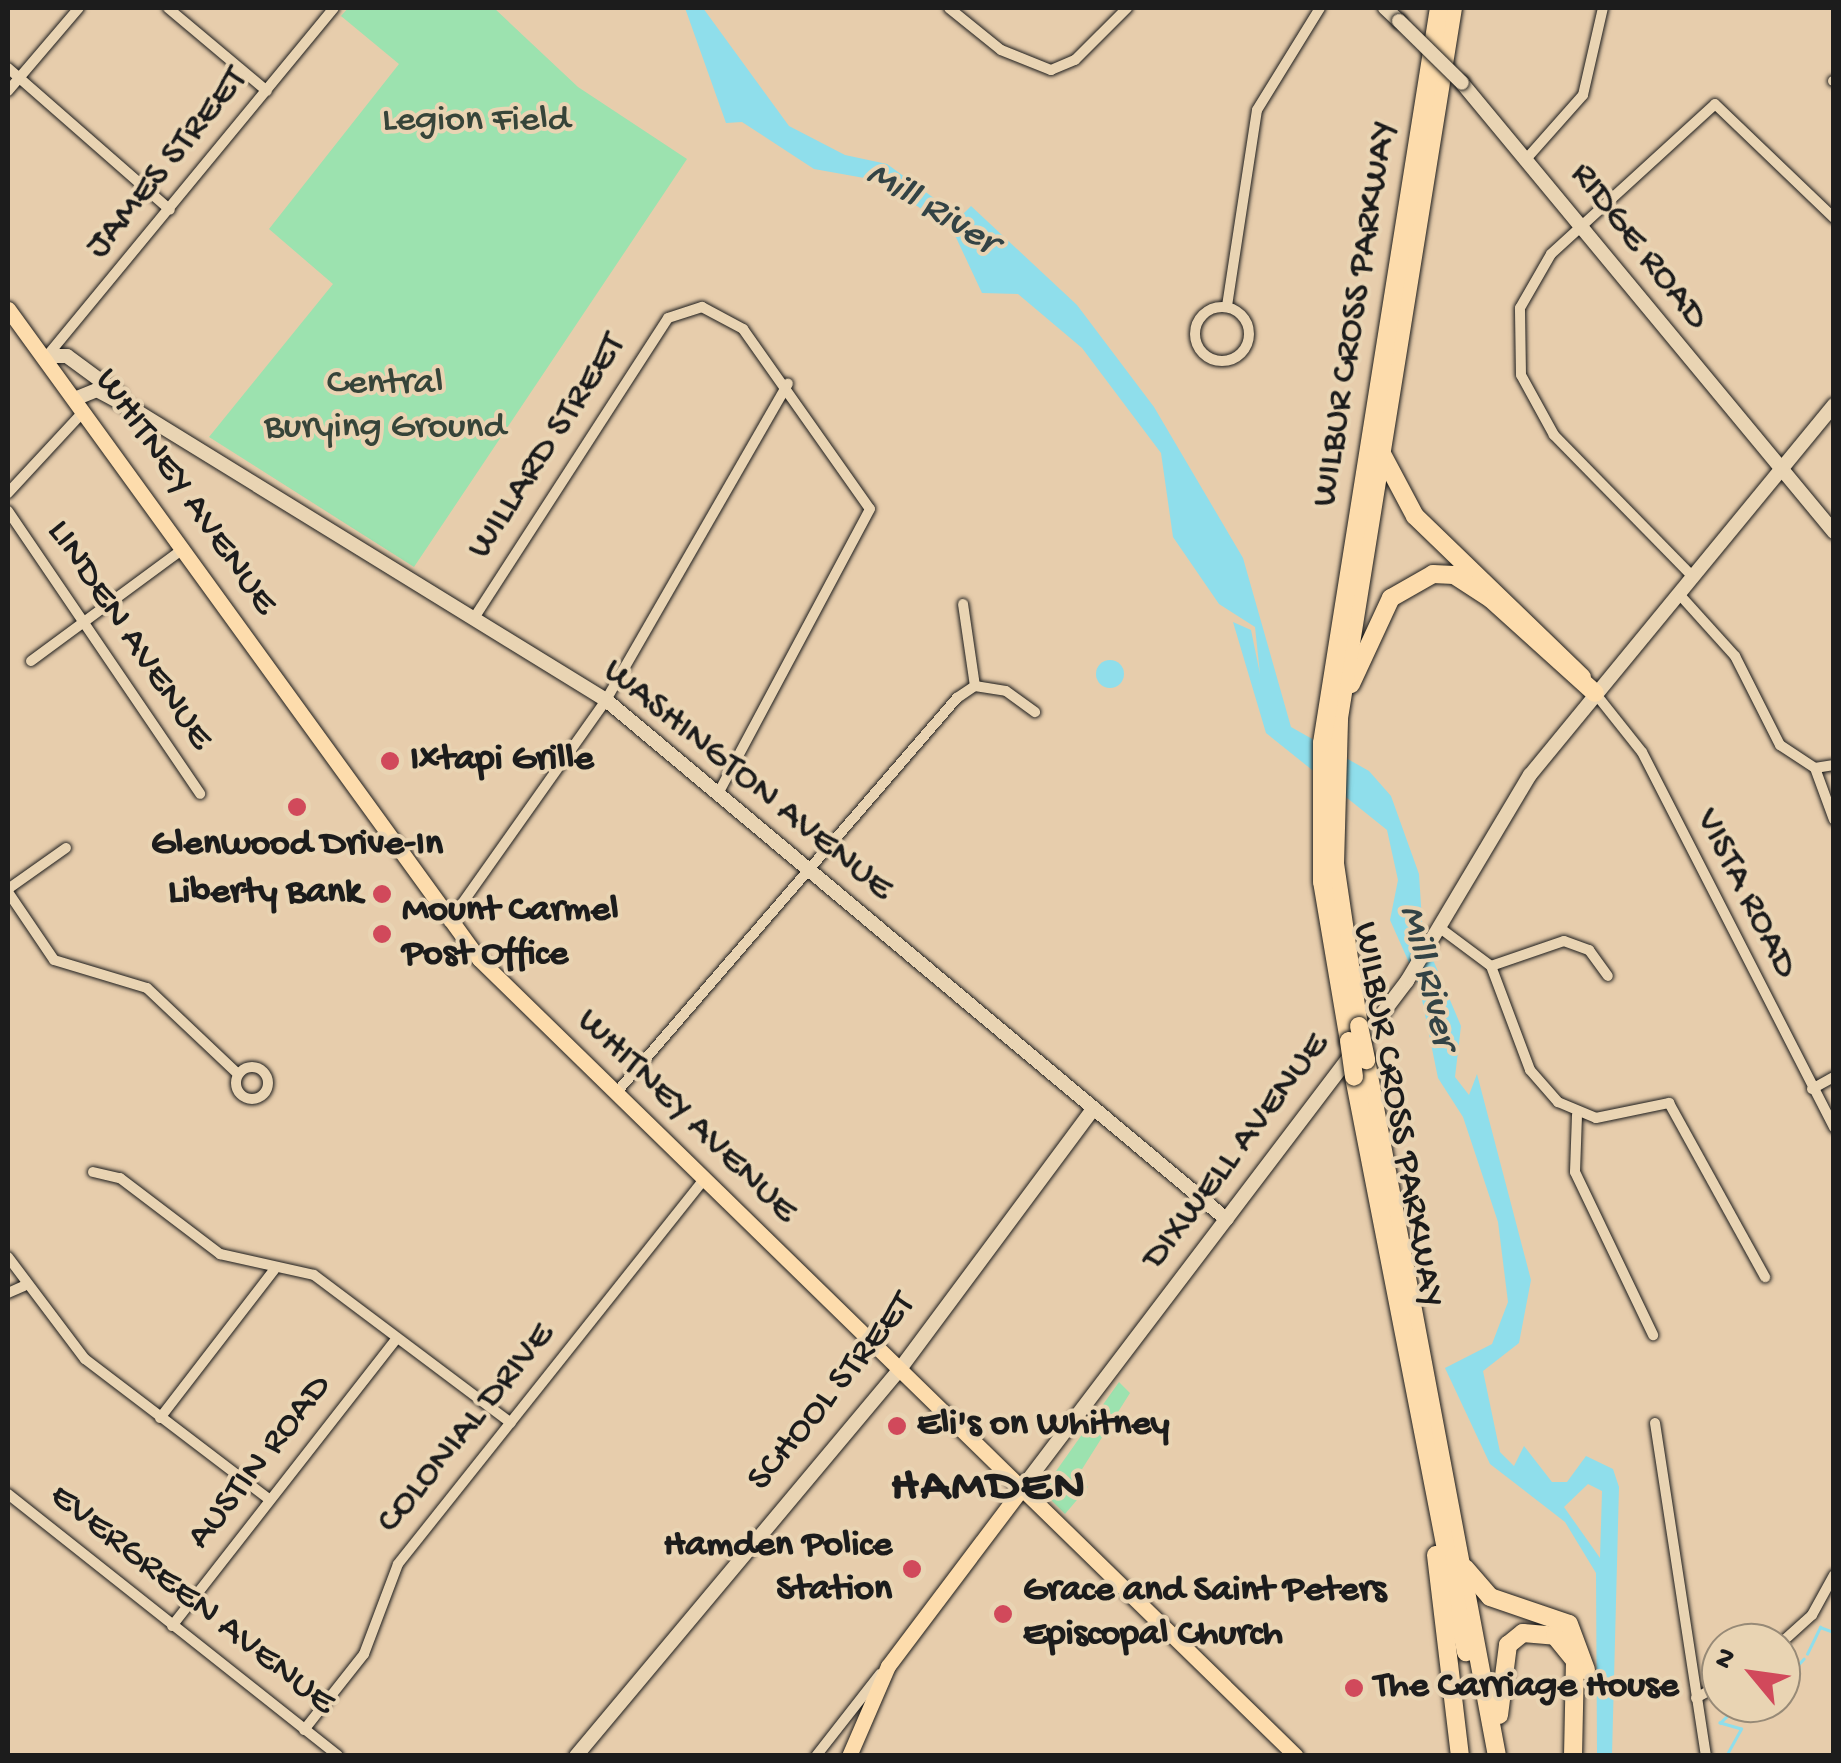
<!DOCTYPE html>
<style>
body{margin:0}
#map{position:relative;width:1841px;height:1763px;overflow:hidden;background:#e7cdac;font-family:"Gochi Hand",sans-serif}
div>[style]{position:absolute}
.green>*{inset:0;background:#9ce2af}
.water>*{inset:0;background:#8fdeeb}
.round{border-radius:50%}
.stream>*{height:2.5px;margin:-1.25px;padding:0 1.25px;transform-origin:1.25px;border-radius:1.25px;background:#8fdeeb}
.roads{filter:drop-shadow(0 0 2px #1c1c1c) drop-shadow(0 0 2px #1c1c1c)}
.street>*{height:10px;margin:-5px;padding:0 5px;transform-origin:5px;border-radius:5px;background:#e9d4b3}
.street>.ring{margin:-5px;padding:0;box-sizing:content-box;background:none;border:10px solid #e9d4b3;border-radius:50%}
.secondary>*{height:14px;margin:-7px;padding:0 7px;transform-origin:7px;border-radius:7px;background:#e9d4b3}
.primary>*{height:15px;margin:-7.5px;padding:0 7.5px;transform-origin:7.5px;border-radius:7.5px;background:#fddcac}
.highway>*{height:18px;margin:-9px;padding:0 9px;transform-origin:9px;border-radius:9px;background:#fddcac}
.bridges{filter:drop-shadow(0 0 2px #1c1c1c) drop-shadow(0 0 2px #1c1c1c)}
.secondary-bridge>*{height:14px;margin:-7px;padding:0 7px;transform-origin:7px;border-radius:7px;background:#e9d4b3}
.highway-bridge>*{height:18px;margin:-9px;padding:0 9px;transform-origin:9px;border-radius:9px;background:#fddcac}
.dots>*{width:28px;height:28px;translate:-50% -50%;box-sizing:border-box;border:5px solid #e9d4b3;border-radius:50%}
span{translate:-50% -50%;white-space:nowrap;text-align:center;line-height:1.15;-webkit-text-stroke:8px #e9d4b3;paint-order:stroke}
.park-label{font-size:38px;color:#364439}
.street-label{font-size:38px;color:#1c1c1c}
.poi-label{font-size:38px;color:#1c1c1c;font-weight:700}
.left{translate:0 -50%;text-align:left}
.right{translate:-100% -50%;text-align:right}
.water-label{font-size:40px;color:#334345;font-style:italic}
.district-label{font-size:48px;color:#1c1c1c;font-weight:700;letter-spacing:2.5px}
.frame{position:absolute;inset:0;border:10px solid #1c1c1c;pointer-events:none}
.north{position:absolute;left:1701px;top:1623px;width:100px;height:100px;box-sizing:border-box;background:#e9d4b3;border:2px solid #978a77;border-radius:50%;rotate:299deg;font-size:28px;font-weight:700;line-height:40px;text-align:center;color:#1c1c1c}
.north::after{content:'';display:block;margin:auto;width:35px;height:45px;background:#d1495b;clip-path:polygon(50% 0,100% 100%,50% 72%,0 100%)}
</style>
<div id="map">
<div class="green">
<div style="clip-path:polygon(348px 8px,494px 8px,578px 87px,687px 159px,414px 567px,209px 437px,333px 284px,269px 229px,399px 64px,341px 16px)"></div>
<div style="clip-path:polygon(1119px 1382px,1130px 1393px,1079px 1474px,1088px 1487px,1065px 1514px,1042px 1491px)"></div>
</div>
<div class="water">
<div style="clip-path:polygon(evenodd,685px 8px,703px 8px,789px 126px,845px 155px,887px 164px,960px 217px,971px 206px,1077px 305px,1154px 407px,1243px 558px,1291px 727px,1369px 771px,1391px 796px,1419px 874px,1423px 936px,1461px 1026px,1455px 1077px,1469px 1095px,1477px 1074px,1531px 1280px,1519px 1343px,1483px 1371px,1500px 1452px,1514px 1466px,1524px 1446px,1552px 1482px,1567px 1482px,1586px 1456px,1613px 1469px,1619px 1487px,1612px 1755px,1597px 1754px,1596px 1573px,1565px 1522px,1490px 1464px,1445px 1368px,1492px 1344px,1508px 1302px,1498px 1222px,1463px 1117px,1438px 1078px,1419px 985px,1390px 920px,1398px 880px,1387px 830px,1266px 733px,1233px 622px,1251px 630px,1260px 674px,1255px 627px,1219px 604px,1173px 537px,1161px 453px,1082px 348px,1018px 294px,982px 293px,953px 231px,881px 181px,814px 169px,742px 122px,726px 123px,685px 8px,1588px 1484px,1602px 1491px,1600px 1558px,1564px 1507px,1588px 1484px)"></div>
<div class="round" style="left:1096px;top:660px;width:28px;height:28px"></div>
</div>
<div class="stream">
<div style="left:1807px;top:1654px;width:30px;rotate:-64deg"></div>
<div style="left:1820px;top:1627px;width:15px;rotate:20deg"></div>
<div style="left:1781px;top:1683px;width:33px;rotate:-47deg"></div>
<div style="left:1726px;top:1756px;width:31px;rotate:-61deg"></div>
<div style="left:1741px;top:1729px;width:22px;rotate:-164deg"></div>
<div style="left:1720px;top:1723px;width:28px;rotate:-45deg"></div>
</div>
<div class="roads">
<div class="street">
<div style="left:168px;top:8px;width:129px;rotate:40deg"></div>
<div style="left:949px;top:8px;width:67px;rotate:38.9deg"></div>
<div style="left:1001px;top:50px;width:54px;rotate:21.8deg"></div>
<div style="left:1051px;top:70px;width:26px;rotate:-23deg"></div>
<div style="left:1075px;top:60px;width:74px;rotate:-45deg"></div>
<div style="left:8px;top:68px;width:215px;rotate:41.2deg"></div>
<div style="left:1833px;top:81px;width:1px"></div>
<div style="left:8px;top:91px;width:109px;rotate:-49.5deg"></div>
<div style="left:1528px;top:157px;width:83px;rotate:-48.4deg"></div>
<div style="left:1583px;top:95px;width:89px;rotate:-77.1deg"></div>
<div style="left:1227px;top:306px;width:198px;rotate:-81.3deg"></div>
<div style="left:1257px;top:110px;width:120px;rotate:-58.3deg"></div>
<div class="ring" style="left:1195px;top:307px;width:44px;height:44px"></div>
<div style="left:47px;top:356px;width:451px;rotate:-50.5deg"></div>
<div style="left:8px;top:493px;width:112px;rotate:-47.2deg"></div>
<div style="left:8px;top:511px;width:342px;rotate:55.8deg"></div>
<div style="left:1693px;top:577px;width:199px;rotate:-134.4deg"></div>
<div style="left:1554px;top:435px;width:68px;rotate:-118.8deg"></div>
<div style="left:1521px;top:375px;width:67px;rotate:-90.9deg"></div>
<div style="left:1520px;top:308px;width:62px;rotate:-60.1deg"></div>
<div style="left:1551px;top:254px;width:222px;rotate:-42.4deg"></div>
<div style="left:1715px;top:104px;width:165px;rotate:43.8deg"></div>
<div style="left:1679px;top:594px;width:84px;rotate:47.9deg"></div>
<div style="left:1735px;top:656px;width:100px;rotate:63.2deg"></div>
<div style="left:1780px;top:745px;width:42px;rotate:33.3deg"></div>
<div style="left:1815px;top:768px;width:19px;rotate:-9deg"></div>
<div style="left:963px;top:604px;width:83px;rotate:81.7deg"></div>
<div style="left:474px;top:618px;width:357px;rotate:-57.1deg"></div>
<div style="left:668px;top:318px;width:36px;rotate:-18deg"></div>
<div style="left:702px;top:307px;width:47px;rotate:28.2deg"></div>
<div style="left:743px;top:329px;width:220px;rotate:54.8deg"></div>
<div style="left:870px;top:509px;width:324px;rotate:118.1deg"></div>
<div style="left:31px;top:661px;width:190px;rotate:-36.4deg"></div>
<div style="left:1595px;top:693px;width:75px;rotate:51.5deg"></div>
<div style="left:1642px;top:752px;width:422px;rotate:62.9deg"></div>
<div style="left:1815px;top:768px;width:55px;rotate:69.9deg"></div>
<div style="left:8px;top:889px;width:71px;rotate:-35.3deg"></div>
<div style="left:8px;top:892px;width:82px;rotate:55.9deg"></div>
<div style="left:54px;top:960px;width:97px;rotate:16.8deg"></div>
<div style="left:147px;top:988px;width:125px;rotate:43.4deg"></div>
<div style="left:449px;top:922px;width:272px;rotate:-54.7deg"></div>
<div style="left:606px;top:700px;width:365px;rotate:-60.1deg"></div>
<div style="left:1440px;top:928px;width:64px;rotate:36.7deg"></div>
<div style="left:1491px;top:966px;width:111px;rotate:69.4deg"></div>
<div style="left:1530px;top:1070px;width:43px;rotate:48.8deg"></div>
<div style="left:1558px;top:1102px;width:41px;rotate:22.8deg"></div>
<div style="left:1596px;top:1118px;width:75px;rotate:-11.6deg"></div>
<div style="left:1669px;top:1103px;width:199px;rotate:61.1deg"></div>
<div style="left:1491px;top:966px;width:77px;rotate:-18.9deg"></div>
<div style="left:1564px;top:941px;width:27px;rotate:20deg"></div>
<div style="left:1589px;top:950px;width:32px;rotate:54deg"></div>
<div class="ring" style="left:236px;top:1067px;width:22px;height:22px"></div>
<div style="left:1812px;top:1089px;width:25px;rotate:-29deg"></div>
<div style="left:616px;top:1093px;width:522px;rotate:-49.2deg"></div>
<div style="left:957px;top:698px;width:22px;rotate:-34deg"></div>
<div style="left:975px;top:686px;width:31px;rotate:9deg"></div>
<div style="left:1006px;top:691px;width:36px;rotate:36deg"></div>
<div style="left:1577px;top:1115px;width:57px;rotate:92deg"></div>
<div style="left:1575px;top:1172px;width:181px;rotate:64.4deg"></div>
<div style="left:93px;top:1172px;width:28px;rotate:13deg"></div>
<div style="left:120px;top:1178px;width:126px;rotate:37.2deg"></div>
<div style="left:220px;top:1254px;width:96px;rotate:12.6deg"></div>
<div style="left:314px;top:1275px;width:246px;rotate:36.9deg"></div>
<div style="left:8px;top:1257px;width:128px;rotate:53deg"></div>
<div style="left:85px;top:1359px;width:231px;rotate:37.3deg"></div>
<div style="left:8px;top:1293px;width:17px;rotate:-24deg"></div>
<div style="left:160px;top:1418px;width:187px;rotate:-52.4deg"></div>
<div style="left:1655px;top:1423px;width:337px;rotate:81.3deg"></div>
<div style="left:8px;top:1494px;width:421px;rotate:38.4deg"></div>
<div style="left:172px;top:1626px;width:365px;rotate:-52deg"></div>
<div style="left:1781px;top:1643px;width:42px;rotate:-42.1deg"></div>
<div style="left:1812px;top:1615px;width:46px;rotate:-61.2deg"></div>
<div style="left:1696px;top:1698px;width:29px;rotate:-29deg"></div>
<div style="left:304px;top:1730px;width:97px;rotate:-51.7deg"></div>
<div style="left:364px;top:1654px;width:96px;rotate:-69.3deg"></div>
<div style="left:398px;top:1564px;width:492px;rotate:-51.5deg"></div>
<div style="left:816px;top:1756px;width:104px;rotate:-52deg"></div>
</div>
<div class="secondary">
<div style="left:1385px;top:8px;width:19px;rotate:43deg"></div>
<div style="left:1462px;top:83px;width:583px;rotate:50.36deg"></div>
<div style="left:47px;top:356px;width:20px"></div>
<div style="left:67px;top:356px;width:66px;rotate:36.3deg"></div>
<div style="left:77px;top:398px;width:22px;rotate:-22deg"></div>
<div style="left:97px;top:390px;width:47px;rotate:28.2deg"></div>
<div style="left:138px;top:412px;width:550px;rotate:31.61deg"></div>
<div style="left:606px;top:700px;width:809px;rotate:39.93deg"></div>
<div style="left:1022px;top:1488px;width:637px;rotate:-52.79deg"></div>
<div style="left:1407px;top:981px;width:240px;rotate:-59.2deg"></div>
<div style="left:1530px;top:775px;width:479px;rotate:-50.6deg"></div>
<div style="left:576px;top:1756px;width:505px;rotate:-50.06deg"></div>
<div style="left:900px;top:1369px;width:322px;rotate:-53.4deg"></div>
</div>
<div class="primary">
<div style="left:8px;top:309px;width:803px;rotate:54.07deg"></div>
<div style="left:479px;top:959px;width:1141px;rotate:44.29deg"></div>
<div style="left:849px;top:1756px;width:98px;rotate:-66.6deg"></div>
<div style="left:888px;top:1666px;width:223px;rotate:-53deg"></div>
</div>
<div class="highway">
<div style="left:1382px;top:454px;width:70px;rotate:62deg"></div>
<div style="left:1415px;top:516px;width:232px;rotate:44deg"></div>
<div style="left:1351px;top:684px;width:95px;rotate:-65.1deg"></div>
<div style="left:1391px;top:598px;width:48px;rotate:-29.7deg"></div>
<div style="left:1433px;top:574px;width:21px;rotate:3deg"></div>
<div style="left:1454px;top:575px;width:44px;rotate:33deg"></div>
<div style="left:1491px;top:599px;width:140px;rotate:42.1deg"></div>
<div style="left:1359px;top:1026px;width:164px;rotate:-98.4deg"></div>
<div style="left:1335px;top:864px;width:146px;rotate:-88.4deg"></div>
<div style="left:1339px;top:718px;width:719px;rotate:-80.88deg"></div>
<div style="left:1349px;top:1041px;width:161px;rotate:-99.6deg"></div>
<div style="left:1322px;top:882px;width:139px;rotate:-90deg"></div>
<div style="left:1322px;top:743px;width:744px;rotate:-80.96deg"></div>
<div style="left:1366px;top:1060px;width:708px;rotate:79.34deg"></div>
<div style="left:1354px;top:1077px;width:586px;rotate:78.98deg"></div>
<div style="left:1436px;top:1555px;width:202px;rotate:83.2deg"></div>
<div style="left:1465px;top:1568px;width:38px;rotate:49deg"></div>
<div style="left:1490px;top:1597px;width:83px;rotate:18.9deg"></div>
<div style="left:1569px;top:1624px;width:49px;rotate:69.7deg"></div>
<div style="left:1499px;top:1715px;width:71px;rotate:-82.7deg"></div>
<div style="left:1508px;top:1645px;width:19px;rotate:-39deg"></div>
<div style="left:1523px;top:1633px;width:32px;rotate:5deg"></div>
<div style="left:1555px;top:1636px;width:32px;rotate:51deg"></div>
<div style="left:1575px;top:1661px;width:95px;rotate:91.2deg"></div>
</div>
</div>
<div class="bridges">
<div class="secondary-bridge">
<div style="left:1399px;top:21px;width:88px;rotate:44.5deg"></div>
</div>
<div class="highway-bridge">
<div style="left:1359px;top:1026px;width:35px;rotate:78deg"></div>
<div style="left:1349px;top:1041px;width:36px;rotate:82deg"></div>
</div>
</div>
<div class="dots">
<div style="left:390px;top:761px;background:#d1495b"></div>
<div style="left:297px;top:807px;background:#d1495b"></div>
<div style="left:382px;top:894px;background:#d1495b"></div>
<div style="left:382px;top:934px;background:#d1495b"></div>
<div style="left:897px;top:1426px;background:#d1495b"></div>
<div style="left:912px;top:1569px;background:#d1495b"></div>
<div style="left:1003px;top:1614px;background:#d1495b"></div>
<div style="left:1354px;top:1688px;background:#d1495b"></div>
</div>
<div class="park-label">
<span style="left:476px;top:122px">Legion Field</span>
<span style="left:385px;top:407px">Central<br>Burying Ground</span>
</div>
<div class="street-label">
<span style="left:168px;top:164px;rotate:-51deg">JAMES STREET</span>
<span style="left:1638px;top:247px;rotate:52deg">RIDGE ROAD</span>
<span style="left:1356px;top:314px;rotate:-81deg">WILBUR CROSS PARKWAY</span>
<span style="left:548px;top:447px;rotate:-57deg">WILLARD STREET</span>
<span style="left:184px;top:493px;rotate:55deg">WHITNEY AVENUE</span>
<span style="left:128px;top:636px;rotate:56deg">LINDEN AVENUE</span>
<span style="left:747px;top:781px;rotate:39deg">WASHINGTON AVENUE</span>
<span style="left:1745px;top:894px;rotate:63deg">VISTA ROAD</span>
<span style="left:1396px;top:1115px;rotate:80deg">WILBUR CROSS PARKWAY</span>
<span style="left:686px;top:1117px;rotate:44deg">WHITNEY AVENUE</span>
<span style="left:1237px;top:1152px;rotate:-53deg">DIXWELL AVENUE</span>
<span style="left:833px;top:1393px;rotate:-51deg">SCHOOL STREET</span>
<span style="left:467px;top:1429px;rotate:-51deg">COLONIAL DRIVE</span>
<span style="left:261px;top:1463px;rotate:-52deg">AUSTIN ROAD</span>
<span style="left:191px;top:1601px;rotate:38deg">EVERGREEN AVENUE</span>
</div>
<div class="poi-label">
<span class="left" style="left:410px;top:761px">Ixtapi Grille</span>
<span style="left:297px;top:846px">Glenwood Drive-In</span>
<span class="right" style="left:362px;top:894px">Liberty Bank</span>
<span class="left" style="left:402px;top:934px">Mount Carmel<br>Post Office</span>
<span class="left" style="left:917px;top:1426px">Eli's on Whitney</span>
<span class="right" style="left:892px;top:1569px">Hamden Police<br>Station</span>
<span class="left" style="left:1023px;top:1614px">Grace and Saint Peters<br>Episcopal Church</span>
<span class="left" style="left:1374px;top:1688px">The Carriage House</span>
</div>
<div class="water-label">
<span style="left:931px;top:210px;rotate:31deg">Mill River</span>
<span style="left:1426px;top:977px;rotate:76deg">Mill River</span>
</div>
<div class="district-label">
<span style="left:989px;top:1489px">HAMDEN</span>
</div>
<div class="frame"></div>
<div class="north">N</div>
</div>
